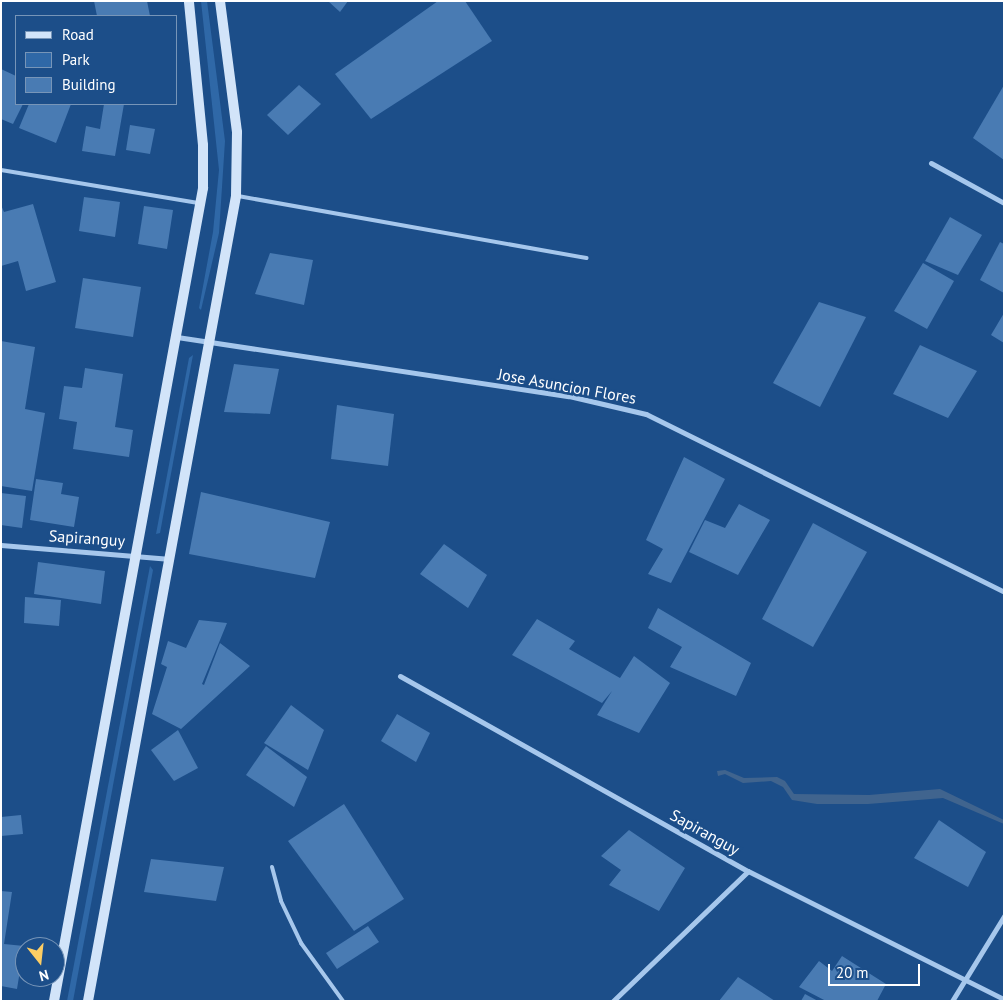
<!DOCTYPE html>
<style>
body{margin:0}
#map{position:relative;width:1005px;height:1002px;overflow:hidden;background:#1c4e89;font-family:"PT Sans",sans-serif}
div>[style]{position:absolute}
.green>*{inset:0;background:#2f68a7}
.water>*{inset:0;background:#40648e}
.building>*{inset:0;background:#497bb3}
.lane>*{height:4px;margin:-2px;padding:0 2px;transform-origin:2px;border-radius:2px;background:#a6c7ec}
.street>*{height:5px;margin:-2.5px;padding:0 2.5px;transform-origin:2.5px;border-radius:2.5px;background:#a6c7ec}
.secondary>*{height:10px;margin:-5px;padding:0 5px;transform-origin:5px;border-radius:5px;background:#d2e4f9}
span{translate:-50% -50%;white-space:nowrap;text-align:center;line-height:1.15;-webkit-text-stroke:5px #1c4e89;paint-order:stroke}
.street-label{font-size:16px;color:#fff}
.frame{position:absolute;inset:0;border:2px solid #fff;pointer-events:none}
.legend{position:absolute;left:15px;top:15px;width:162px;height:90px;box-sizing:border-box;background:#1c4e89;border:1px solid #7795b8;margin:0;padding:6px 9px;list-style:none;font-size:15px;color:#fff}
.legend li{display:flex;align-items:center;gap:10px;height:25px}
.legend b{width:25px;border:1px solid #7795b8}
.north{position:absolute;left:15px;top:937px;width:50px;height:50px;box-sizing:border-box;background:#1c4e89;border:1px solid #7795b8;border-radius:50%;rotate:164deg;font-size:14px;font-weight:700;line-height:20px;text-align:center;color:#fff}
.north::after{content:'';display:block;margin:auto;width:18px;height:22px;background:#fccd64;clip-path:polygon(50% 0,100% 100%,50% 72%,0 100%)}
.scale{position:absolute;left:828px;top:964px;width:92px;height:22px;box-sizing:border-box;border:2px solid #fff;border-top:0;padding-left:6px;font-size:15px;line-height:18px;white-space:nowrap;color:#fff;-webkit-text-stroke:4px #1c4e89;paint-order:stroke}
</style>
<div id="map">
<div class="green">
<div style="clip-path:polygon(201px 1px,207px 1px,225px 141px,219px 233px,201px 310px,199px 308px,213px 232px,219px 170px)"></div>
<div style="clip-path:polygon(193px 355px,160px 533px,156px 534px,189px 358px)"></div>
<div style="clip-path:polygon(150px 566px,153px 570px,73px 1001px,67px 1001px)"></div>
</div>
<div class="water">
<div style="clip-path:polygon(725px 770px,744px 778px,777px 777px,785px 781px,794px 794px,869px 795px,940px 789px,1004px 820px,1004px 824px,943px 798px,868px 804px,817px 804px,792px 800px,783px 787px,771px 781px,743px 783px,725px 774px,718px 776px,717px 771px)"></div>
</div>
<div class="building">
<div style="clip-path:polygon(94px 1px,147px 1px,150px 16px,97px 16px)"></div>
<div style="clip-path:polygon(328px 1px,348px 1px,340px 12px)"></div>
<div style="clip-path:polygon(438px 1px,465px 1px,492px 41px,371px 119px,335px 74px)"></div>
<div style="clip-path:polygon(1px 69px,16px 76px,16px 104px,23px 104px,13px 124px,1px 119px)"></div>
<div style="clip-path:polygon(299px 85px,321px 104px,288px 135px,267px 115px)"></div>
<div style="clip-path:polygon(1004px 85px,1004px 160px,973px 138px)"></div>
<div style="clip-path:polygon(29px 104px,71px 104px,56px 143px,19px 128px)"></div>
<div style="clip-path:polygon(104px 104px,124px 104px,115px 156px,82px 151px,86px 126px,100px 129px)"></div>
<div style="clip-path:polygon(130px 125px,155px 129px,150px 154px,126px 150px)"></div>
<div style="clip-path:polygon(84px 197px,120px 202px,115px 237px,79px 231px)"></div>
<div style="clip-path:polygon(33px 204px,56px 282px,26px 291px,18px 261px,1px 266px,1px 205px,4px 212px)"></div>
<div style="clip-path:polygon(144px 206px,173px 210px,167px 249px,138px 244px)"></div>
<div style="clip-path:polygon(950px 217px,982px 235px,958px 275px,925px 261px)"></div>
<div style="clip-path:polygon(1000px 242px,1004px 244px,1004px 293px,980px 280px)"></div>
<div style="clip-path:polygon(270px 253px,313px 260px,304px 305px,255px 294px)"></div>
<div style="clip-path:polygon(923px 263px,954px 281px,927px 329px,894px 311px)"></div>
<div style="clip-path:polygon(83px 278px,141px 287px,133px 337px,75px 328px)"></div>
<div style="clip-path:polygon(819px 302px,866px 317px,820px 407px,773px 383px)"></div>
<div style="clip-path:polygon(1004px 313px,1004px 343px,991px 335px)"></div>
<div style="clip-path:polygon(1px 341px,35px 347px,25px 409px,45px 413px,32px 491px,1px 486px)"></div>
<div style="clip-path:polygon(920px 345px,977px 371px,948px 418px,893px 394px)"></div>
<div style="clip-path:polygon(234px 364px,279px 369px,270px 414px,224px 412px)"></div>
<div style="clip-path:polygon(85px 368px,123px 374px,115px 427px,133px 430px,129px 457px,73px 449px,77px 422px,59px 419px,64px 386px,82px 388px)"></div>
<div style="clip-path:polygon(337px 405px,394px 414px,388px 466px,331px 459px)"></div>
<div style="clip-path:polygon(684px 457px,725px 479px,671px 583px,648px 574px,663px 549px,646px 540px)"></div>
<div style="clip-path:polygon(36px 479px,63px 483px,61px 494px,79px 497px,74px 527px,30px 520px)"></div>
<div style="clip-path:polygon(201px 492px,330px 522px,315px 578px,189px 554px)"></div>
<div style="clip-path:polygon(1px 493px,26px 496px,22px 528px,1px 525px)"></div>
<div style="clip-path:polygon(739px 504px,770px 520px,738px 575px,689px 552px,705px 520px,725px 528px)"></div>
<div style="clip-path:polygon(813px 523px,867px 552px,813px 647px,762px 619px)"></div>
<div style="clip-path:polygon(444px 544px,487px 575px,468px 608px,420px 574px)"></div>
<div style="clip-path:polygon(38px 562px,105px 571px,101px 604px,34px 594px)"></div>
<div style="clip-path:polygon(25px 597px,61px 600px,59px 626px,24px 623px)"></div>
<div style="clip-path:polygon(658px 608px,751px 663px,736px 696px,670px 667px,682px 647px,648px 628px)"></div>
<div style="clip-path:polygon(537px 619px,575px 641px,569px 649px,620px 678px,634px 656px,670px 683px,639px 733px,597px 715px,612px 691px,602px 703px,512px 655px)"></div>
<div style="clip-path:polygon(199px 620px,227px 623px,202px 684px,204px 685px,220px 643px,250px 666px,181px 729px,152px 714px,167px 667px,161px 664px,168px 641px,186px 648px)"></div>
<div style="clip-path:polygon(291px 705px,324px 730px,308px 770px,264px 743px)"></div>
<div style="clip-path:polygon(397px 714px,430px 733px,416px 762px,381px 741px)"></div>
<div style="clip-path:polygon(178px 730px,198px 768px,174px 781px,151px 750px)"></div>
<div style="clip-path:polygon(266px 746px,307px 777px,294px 807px,246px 775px)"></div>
<div style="clip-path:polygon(344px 804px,404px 899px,354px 931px,288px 841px)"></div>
<div style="clip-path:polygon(21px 815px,23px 834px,1px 836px,1px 817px)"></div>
<div style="clip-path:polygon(939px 820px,986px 852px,968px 887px,914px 858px)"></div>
<div style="clip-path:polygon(629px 830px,685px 868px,659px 911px,609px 885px,621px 870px,601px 856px)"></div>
<div style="clip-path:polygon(151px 859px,224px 867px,216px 901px,144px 892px)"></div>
<div style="clip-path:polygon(1px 891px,12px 892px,4px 944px,24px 946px,17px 989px,1px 986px)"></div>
<div style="clip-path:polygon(368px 926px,379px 942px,337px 969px,326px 953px)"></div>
<div style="clip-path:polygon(842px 956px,886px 984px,877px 1001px,826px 1001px,799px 987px,819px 961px,832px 971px)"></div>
<div style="clip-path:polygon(738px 977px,775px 1001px,719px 1001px)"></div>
<div style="clip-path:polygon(805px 994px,818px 1001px,801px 1001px)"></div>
</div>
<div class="lane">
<div style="left:1px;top:170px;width:200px;rotate:9.5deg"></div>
<div style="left:238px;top:196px;width:354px;rotate:10.1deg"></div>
<div style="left:272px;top:867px;width:35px;rotate:75deg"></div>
<div style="left:281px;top:901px;width:47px;rotate:64.5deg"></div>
<div style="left:301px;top:943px;width:72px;rotate:54.1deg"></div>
</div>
<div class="street">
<div style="left:931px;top:163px;width:83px;rotate:28.7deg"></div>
<div style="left:177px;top:337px;width:396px;rotate:8.6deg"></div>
<div style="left:569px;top:396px;width:79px;rotate:13.2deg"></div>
<div style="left:646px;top:414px;width:400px;rotate:26.4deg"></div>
<div style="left:1px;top:545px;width:170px;rotate:4.7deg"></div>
<div style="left:400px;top:676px;width:399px;rotate:29.3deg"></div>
<div style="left:748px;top:871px;width:286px;rotate:26.6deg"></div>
<div style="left:613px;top:1001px;width:187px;rotate:-43.9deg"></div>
<div style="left:952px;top:1001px;width:100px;rotate:-58.5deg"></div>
</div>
<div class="secondary">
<div style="left:54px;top:1001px;width:827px;rotate:-79.61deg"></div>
<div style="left:203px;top:188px;width:43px;rotate:-90deg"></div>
<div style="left:203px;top:145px;width:145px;rotate:-95.6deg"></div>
<div style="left:88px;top:1001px;width:818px;rotate:-79.58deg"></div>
<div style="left:236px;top:196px;width:64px;rotate:-89.1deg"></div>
<div style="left:237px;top:132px;width:132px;rotate:-97.4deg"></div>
</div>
<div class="street-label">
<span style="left:567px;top:386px;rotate:10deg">Jose Asuncion Flores</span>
<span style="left:87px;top:538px;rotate:4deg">Sapiranguy</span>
<span style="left:705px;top:832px;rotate:29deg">Sapiranguy</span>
</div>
<div class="frame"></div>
<ul class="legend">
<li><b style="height:6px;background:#d2e4f9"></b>Road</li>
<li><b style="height:14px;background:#2f68a7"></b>Park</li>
<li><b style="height:14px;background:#497bb3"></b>Building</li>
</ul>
<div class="north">N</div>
<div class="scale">20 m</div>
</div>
